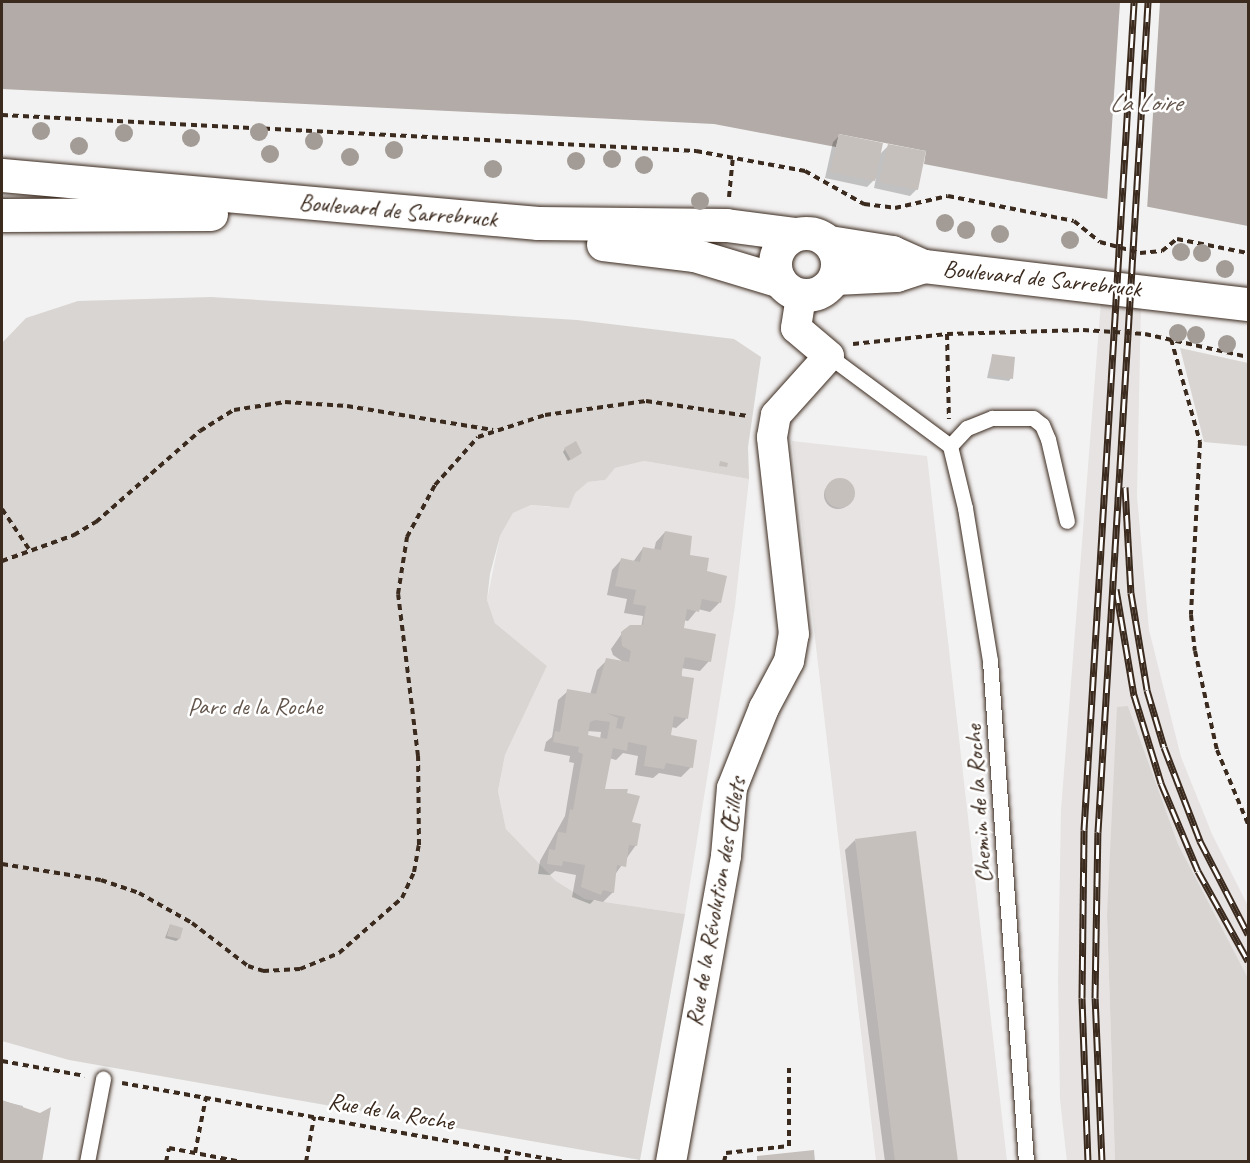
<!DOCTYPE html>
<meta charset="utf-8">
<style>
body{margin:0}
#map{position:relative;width:1250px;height:1163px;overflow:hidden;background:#f3f2f2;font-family:Caveat,sans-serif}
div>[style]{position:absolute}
.built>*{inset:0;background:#e6e3e2}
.green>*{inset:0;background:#d8d5d2}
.water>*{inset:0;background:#b2aba7}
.pier>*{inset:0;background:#f3f2f2}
.shadow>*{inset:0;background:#0003}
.round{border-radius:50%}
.building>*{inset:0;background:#c6c0bd}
.path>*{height:4px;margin-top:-2px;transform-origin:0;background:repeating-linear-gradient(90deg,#3b2a1e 0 6px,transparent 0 10.5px)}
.roads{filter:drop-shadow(0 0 2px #3b2a1e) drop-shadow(0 0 2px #3b2a1e)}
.lane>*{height:15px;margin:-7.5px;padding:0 7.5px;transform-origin:7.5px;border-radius:7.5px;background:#fff}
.street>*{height:30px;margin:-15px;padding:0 15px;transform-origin:15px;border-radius:15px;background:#fff}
.primary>*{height:33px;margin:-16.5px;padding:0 16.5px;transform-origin:16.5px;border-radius:16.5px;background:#fff}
.primary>.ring{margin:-16.5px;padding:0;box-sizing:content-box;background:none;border:33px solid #fff;border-radius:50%}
.rail>*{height:7px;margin-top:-3.5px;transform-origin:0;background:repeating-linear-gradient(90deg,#fff 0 14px,#3b2a1e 0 28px);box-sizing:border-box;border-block:2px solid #3b2a1e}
.trees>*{width:18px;height:18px;margin:-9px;border-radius:50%;background:#a39c96}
span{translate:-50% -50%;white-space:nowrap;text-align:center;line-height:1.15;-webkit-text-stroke:5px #fff;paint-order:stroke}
.street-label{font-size:24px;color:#3b2a1e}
.park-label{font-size:24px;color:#62554b}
.water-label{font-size:26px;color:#65574e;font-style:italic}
.frame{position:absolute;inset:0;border:3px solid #3b2a1e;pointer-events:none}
</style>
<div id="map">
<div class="built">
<div style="clip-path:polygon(1101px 301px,1141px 303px,1137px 496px,1149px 630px,1181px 757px,1212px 834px,1248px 906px,1248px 978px,1178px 844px,1128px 706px,1107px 915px,1115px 1161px,1067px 1162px,1060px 1099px,1058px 979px,1061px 810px)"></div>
<div style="clip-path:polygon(792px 441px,927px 456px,1007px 1161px,876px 1161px)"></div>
<div style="clip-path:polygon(644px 461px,749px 479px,735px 606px,685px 914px,585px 899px,556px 881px,506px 829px,498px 791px,505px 755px,547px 666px,495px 623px,487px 600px,500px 536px,513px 513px,531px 505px,550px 507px,588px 482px,604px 480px,615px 468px)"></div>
</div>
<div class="green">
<div style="clip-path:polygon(211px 297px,577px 320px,734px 339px,761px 357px,748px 447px,749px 479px,644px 461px,615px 468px,605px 480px,588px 482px,575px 493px,569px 508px,531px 505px,513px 513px,500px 536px,490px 574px,487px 600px,495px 623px,547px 666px,505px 755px,498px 791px,506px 829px,556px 881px,585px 899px,685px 914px,640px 1160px,69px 1060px,2px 1041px,2px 343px,26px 318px,78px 301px)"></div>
<div style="clip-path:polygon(1180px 348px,1248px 363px,1248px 446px,1204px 442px)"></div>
<div style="clip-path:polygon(1128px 706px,1178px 844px,1248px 978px,1248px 1161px,1115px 1161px,1107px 915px,1117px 707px)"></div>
</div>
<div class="water">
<div style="clip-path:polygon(2px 2px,1248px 2px,1248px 226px,924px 164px,926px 151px,839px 134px,836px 147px,714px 124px,2px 89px)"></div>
</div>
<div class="pier">
<div style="clip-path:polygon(1120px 2px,1160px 2px,1147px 210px,1107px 202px)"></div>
</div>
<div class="shadow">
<div style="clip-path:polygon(839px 136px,879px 155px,888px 146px,917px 189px,910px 196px,874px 188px,876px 178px,867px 187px,825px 178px,833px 142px)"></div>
<div style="clip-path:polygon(992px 356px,1011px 378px,1009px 381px,987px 378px)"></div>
<div style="clip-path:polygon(565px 449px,577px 455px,568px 461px,563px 452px)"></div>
<div class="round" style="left:824px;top:481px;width:28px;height:28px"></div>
<div style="clip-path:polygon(evenodd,665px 532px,705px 572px,720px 602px,710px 612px,698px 609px,688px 621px,683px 620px,682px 629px,709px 661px,700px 671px,681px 668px,686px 719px,676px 728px,671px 727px,669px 736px,691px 767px,681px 777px,659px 773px,653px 778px,635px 775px,638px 756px,623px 753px,616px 760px,609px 758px,603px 791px,630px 824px,636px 845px,614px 876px,613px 892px,603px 902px,594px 900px,590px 904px,572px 897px,576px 875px,555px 871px,550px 875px,538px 874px,540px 861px,565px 816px,574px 763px,569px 762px,570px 756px,544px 751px,546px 742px,552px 737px,558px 700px,568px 691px,590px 695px,597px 670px,607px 660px,625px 663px,613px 655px,611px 649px,625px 629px,641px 628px,643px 616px,624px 613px,627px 599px,607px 595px,612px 570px,621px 560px,633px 562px,643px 548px,654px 550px,656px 542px,665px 532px,587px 731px,601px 732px,600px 739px,586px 736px,587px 731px)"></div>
<div style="clip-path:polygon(855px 840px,957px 1162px,885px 1162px,845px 850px)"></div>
<div style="clip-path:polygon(170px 925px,179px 939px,176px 941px,165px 938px)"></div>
<div style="clip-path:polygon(2px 1101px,23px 1106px,22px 1115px,40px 1162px,2px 1162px)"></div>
</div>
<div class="building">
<div style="clip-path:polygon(839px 134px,883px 143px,875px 181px,830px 172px)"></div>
<div style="clip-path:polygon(888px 144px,926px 151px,918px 190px,879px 182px)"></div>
<div style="clip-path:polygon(992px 354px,1015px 357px,1013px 379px,990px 375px)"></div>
<div style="clip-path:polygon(576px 441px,582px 453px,571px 460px,564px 448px)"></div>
<div style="clip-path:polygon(720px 461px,728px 463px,727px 467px,719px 466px)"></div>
<div class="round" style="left:825px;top:478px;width:30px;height:30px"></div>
<div style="clip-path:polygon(evenodd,665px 531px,692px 536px,690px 555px,709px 558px,707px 571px,727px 576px,721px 603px,702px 599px,699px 612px,687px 609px,684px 628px,716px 634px,711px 662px,685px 657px,681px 676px,694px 678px,688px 719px,674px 716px,671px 735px,697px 740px,693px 768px,666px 763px,664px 769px,644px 766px,647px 746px,628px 742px,627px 751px,613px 748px,605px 789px,628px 789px,627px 793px,640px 796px,632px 822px,641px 824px,637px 846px,629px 845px,626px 867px,617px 865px,614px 893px,603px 890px,601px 895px,581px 887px,585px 865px,563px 861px,562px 866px,547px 864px,549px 849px,555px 850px,558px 832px,566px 833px,570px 809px,573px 810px,583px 754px,578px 752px,579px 747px,553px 742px,555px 731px,560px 732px,567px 689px,596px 694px,606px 658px,629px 662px,631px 651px,622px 646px,621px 632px,630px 625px,643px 625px,646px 606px,633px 604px,636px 590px,615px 586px,621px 558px,640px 562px,643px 547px,661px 550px,665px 531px,606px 713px,625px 717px,622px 729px,616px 728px,618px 718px,606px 713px,665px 531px,595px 720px,610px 722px,607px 739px,588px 735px,590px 722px,595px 720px)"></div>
<div style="clip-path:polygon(916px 831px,958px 1162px,895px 1162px,855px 839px)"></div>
<div style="clip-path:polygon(170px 924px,183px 928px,180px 939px,167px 936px)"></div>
<div style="clip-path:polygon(2px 1100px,40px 1113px,51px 1107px,42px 1162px,2px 1162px)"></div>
<div style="clip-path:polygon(814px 1150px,815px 1162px,757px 1162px,757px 1156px)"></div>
</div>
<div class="path">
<div style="left:2px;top:115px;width:695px;rotate:2.97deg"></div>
<div style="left:696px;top:151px;width:111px;rotate:10.4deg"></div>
<div style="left:805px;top:171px;width:68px;rotate:29.2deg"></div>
<div style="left:864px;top:204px;width:31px;rotate:7deg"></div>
<div style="left:895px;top:208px;width:54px;rotate:-12.8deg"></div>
<div style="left:948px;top:196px;width:128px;rotate:11.2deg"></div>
<div style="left:1074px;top:221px;width:33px;rotate:39deg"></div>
<div style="left:1100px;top:242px;width:41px;rotate:15.4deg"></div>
<div style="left:1140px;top:253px;width:22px;rotate:-5deg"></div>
<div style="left:1162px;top:251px;width:19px;rotate:-39deg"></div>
<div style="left:1177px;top:239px;width:72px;rotate:11.2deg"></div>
<div style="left:729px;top:197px;width:41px;rotate:-84.4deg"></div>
<div style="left:947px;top:334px;width:85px;rotate:88.7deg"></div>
<div style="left:1171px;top:339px;width:107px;rotate:74.3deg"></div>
<div style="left:1200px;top:442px;width:173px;rotate:93deg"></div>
<div style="left:1191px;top:615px;width:36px;rotate:84deg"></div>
<div style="left:1195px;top:651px;width:101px;rotate:77.5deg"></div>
<div style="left:1217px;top:750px;width:80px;rotate:67.3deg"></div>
<div style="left:853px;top:344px;width:95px;rotate:-6.1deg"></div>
<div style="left:947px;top:334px;width:136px;rotate:-1.7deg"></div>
<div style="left:1083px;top:330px;width:62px;rotate:3.7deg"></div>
<div style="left:1145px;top:334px;width:106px;rotate:12.6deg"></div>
<div style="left:2px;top:509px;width:48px;rotate:56deg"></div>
<div style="left:2px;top:561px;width:77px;rotate:-19.9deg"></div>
<div style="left:74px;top:535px;width:26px;rotate:-31deg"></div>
<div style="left:96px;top:522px;width:138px;rotate:-41.2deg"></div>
<div style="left:200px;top:431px;width:40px;rotate:-32deg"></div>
<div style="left:234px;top:410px;width:52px;rotate:-8.9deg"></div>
<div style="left:285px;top:402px;width:62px;rotate:3.7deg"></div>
<div style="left:347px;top:406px;width:148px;rotate:9.3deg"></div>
<div style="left:2px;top:864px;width:100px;rotate:9.2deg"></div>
<div style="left:101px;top:880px;width:40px;rotate:18.9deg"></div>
<div style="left:139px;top:893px;width:61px;rotate:29.5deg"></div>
<div style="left:192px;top:923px;width:71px;rotate:37.5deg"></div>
<div style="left:248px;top:966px;width:16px;rotate:18deg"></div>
<div style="left:263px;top:971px;width:37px;rotate:-3deg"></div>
<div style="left:300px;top:969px;width:42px;rotate:-22.3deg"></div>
<div style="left:339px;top:953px;width:84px;rotate:-41.1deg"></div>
<div style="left:402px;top:898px;width:29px;rotate:-65deg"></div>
<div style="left:414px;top:872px;width:27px;rotate:-80deg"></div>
<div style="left:419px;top:845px;width:89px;rotate:-90.6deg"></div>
<div style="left:418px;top:756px;width:163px;rotate:-97deg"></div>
<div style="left:398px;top:594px;width:58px;rotate:-81deg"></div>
<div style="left:407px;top:537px;width:59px;rotate:-61.7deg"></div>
<div style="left:435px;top:485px;width:64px;rotate:-48.1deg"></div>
<div style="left:478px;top:437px;width:71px;rotate:-18.2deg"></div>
<div style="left:545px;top:415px;width:102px;rotate:-7.9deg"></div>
<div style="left:646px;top:401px;width:103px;rotate:8.4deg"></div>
<div style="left:2px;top:1061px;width:84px;rotate:10.2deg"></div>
<div style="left:122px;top:1083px;width:449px;rotate:10.1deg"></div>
<div style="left:195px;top:1153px;width:57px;rotate:-78.9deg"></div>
<div style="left:166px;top:1162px;width:14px;rotate:-78deg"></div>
<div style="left:169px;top:1148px;width:74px;rotate:10.9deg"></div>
<div style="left:306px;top:1162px;width:46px;rotate:-79.9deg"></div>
<div style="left:506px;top:1162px;width:11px;rotate:-85deg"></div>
<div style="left:724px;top:1162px;width:9px;rotate:-77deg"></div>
<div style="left:726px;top:1153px;width:63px;rotate:-6.3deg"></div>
<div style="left:789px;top:1146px;width:78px;rotate:-90deg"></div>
</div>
<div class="roads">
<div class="lane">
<div style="left:829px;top:356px;width:151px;rotate:36.6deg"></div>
<div style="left:950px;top:446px;width:64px;rotate:76.4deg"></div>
<div style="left:965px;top:508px;width:155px;rotate:80.7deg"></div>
<div style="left:990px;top:661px;width:502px;rotate:85.89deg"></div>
<div style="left:950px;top:446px;width:25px;rotate:-47deg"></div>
<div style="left:967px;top:428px;width:27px;rotate:-22deg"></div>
<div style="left:992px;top:418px;width:41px"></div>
<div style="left:1033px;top:418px;width:11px;rotate:38deg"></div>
<div style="left:1042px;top:425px;width:15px;rotate:67deg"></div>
<div style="left:1048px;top:439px;width:84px;rotate:77deg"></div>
<div style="left:87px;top:1162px;width:85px;rotate:-79.1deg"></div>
</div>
<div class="street">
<div style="left:671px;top:1162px;width:311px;rotate:-79.8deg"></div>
<div style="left:726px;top:856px;width:68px;rotate:-85deg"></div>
<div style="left:732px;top:788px;width:86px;rotate:-68.2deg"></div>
<div style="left:764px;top:708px;width:53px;rotate:-62deg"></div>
<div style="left:789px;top:661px;width:27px;rotate:-80deg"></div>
<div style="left:794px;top:634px;width:198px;rotate:-96.4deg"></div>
<div style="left:772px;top:437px;width:22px;rotate:-80deg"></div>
<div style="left:776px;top:415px;width:79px;rotate:-48.1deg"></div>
<div style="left:829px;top:356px;width:43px;rotate:-139.7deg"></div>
<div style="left:796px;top:328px;width:33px;rotate:-81deg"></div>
</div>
<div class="primary">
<div style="left:2px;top:175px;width:538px;rotate:5.12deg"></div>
<div style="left:538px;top:223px;width:188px;rotate:0.6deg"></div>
<div style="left:726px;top:225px;width:70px;rotate:7.4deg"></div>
<div style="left:2px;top:215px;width:209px;rotate:-0.3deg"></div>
<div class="ring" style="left:775px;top:233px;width:29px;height:29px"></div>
<div style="left:829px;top:242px;width:64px;rotate:9deg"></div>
<div style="left:892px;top:252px;width:35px;rotate:24deg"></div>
<div style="left:924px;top:266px;width:326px;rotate:6.7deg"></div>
<div style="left:603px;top:244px;width:92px;rotate:6.9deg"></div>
<div style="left:694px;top:255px;width:90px;rotate:16.8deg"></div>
<div style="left:835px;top:278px;width:61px;rotate:-2.8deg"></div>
<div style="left:896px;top:275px;width:29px;rotate:-18deg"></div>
</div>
</div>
<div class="rail">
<div style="left:1125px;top:487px;width:106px;rotate:86.8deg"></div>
<div style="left:1131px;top:593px;width:98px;rotate:80.6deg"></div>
<div style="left:1147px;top:690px;width:59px;rotate:73.4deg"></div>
<div style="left:1164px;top:747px;width:101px;rotate:69deg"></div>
<div style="left:1200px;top:841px;width:105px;rotate:62.7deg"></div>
<div style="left:1116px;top:589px;width:108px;rotate:80.4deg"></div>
<div style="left:1134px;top:695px;width:92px;rotate:72.9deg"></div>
<div style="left:1161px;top:783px;width:95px;rotate:67.2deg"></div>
<div style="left:1198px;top:871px;width:103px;rotate:60.9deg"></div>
<div style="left:1088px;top:1162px;width:164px;rotate:-92.1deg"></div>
<div style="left:1082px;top:998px;width:168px;rotate:-89.3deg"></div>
<div style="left:1084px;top:830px;width:830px;rotate:-86.54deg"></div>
<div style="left:1102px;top:1162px;width:164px;rotate:-92.4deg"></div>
<div style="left:1095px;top:998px;width:166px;rotate:-89deg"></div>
<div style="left:1098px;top:832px;width:832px;rotate:-86.55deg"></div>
</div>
<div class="trees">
<div style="left:41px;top:131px"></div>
<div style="left:259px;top:132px"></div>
<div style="left:124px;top:133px"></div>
<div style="left:191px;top:138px"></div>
<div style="left:314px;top:141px"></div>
<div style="left:79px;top:146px"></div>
<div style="left:394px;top:150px"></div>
<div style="left:270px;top:154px"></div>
<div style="left:350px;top:157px"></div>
<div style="left:612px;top:159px"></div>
<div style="left:576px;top:161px"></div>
<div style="left:644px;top:165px"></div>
<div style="left:493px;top:169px"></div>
<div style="left:700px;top:201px"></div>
<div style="left:945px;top:223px"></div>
<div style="left:966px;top:230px"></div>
<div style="left:1000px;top:234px"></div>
<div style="left:1070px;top:240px"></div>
<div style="left:1181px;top:252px"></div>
<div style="left:1202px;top:253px"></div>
<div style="left:1225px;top:269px"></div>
<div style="left:1178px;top:333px"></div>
<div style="left:1196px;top:335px"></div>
<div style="left:1227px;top:344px"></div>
</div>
<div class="street-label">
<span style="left:398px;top:211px;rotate:5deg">Boulevard de Sarrebruck</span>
<span style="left:1042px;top:279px;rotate:6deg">Boulevard de Sarrebruck</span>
<span style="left:979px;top:804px;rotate:-94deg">Chemin de la Roche</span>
<span style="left:716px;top:902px;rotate:-80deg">Rue de la Révolution des Œillets</span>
<span style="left:391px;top:1112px;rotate:10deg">Rue de la Roche</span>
</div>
<div class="park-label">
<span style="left:255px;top:707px">Parc de la Roche</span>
</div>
<div class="water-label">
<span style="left:1145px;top:103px">La Loire</span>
</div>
<div class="frame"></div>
</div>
